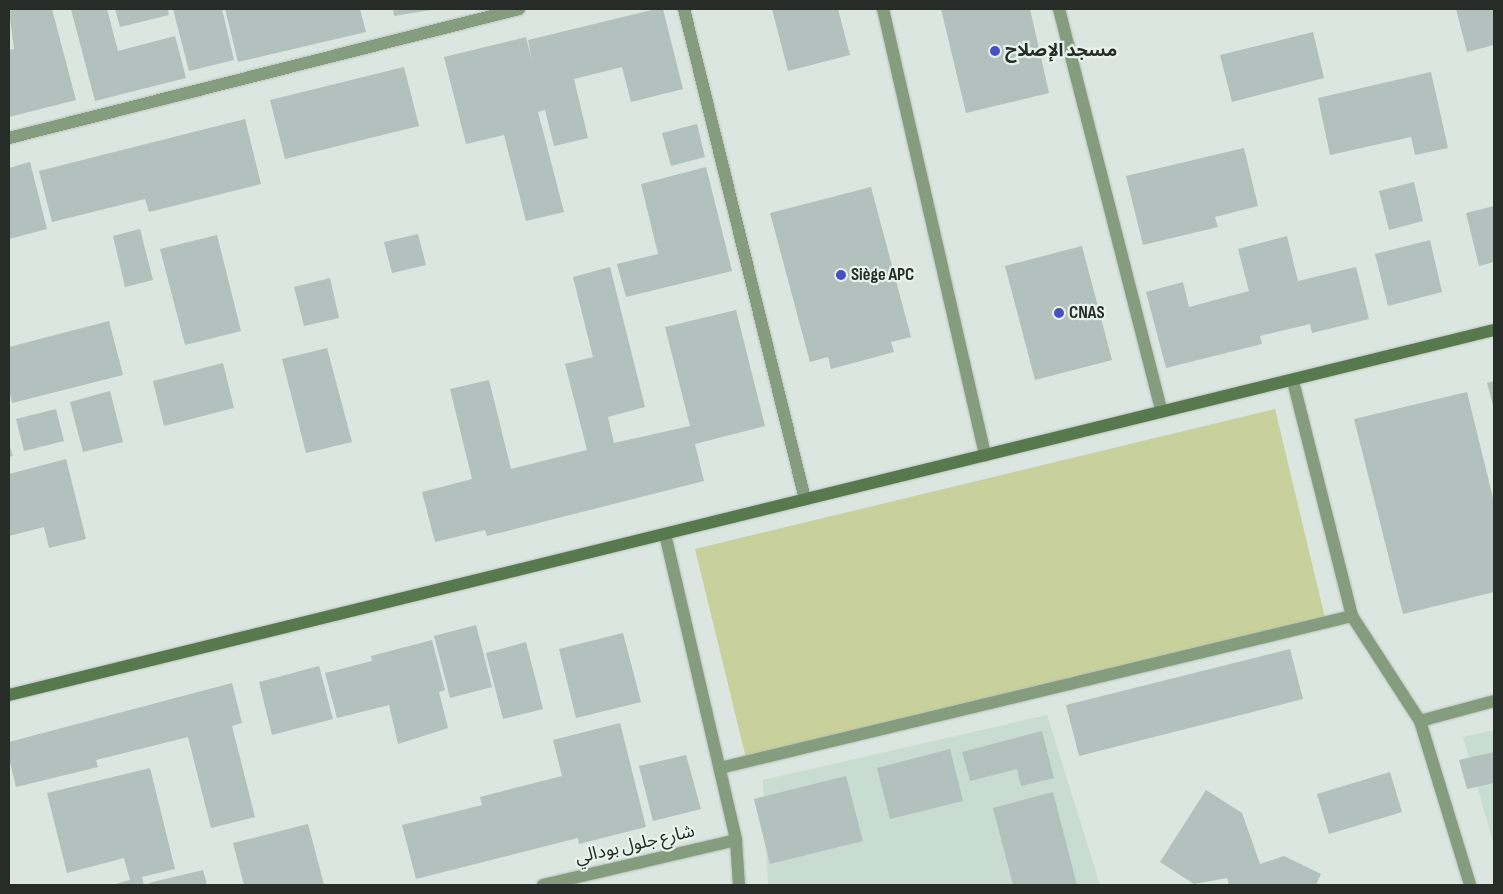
<!DOCTYPE html>
<meta charset="utf-8">
<style>
body{margin:0}
#map{position:relative;width:1503px;height:894px;overflow:hidden;background:#dae6df;font-family:"Sofia Sans Condensed","Noto Sans Arabic",sans-serif}
div>[style]{position:absolute}
.built>*{inset:0;background:#c9dcd1}
.green>*{inset:0;background:#c8d19b}
.building>*{inset:0;background:#b2c0be}
.roads{filter:drop-shadow(0 0 1px #b6c1bb) drop-shadow(0 0 1px #b6c1bb)}
.street>*{height:12px;margin:-6px;padding:0 6px;transform-origin:6px;border-radius:6px;background:#859c7e}
.secondary>*{height:12px;margin:-6px;padding:0 6px;transform-origin:6px;border-radius:6px;background:#58794e}
.dots>*{width:14px;height:14px;translate:-50% -50%;box-sizing:border-box;border:2px solid #e7f4ec;border-radius:50%}
span{translate:-50% -50%;white-space:nowrap;text-align:center;line-height:1.15;-webkit-text-stroke:4.5px #e7f4ec;paint-order:stroke}
.poi-label{font-size:18px;color:#272c29;font-weight:700}
.left{translate:0 -50%;text-align:left}
.street-label{font-size:18px;color:#272c29}
.frame{position:absolute;inset:0;border:10px solid #272c29;pointer-events:none}
</style>
<div id="map">
<div class="built">
<div style="clip-path:polygon(1047px 715px,1100px 885px,768px 885px,763px 780px)"></div>
<div style="clip-path:polygon(1494px 730px,1494px 845px,1463px 737px)"></div>
</div>
<div class="green">
<div style="clip-path:polygon(1275px 409px,1326px 622px,747px 762px,695px 549px)"></div>
</div>
<div class="building">
<div style="clip-path:polygon(16px 9px,52px 9px,76px 100px,9px 117px,9px 50px,14px 49px,9px 11px)"></div>
<div style="clip-path:polygon(71px 9px,107px 9px,118px 51px,175px 36px,186px 78px,95px 101px)"></div>
<div style="clip-path:polygon(115px 9px,168px 9px,169px 15px,120px 27px)"></div>
<div style="clip-path:polygon(173px 9px,222px 9px,234px 60px,189px 71px)"></div>
<div style="clip-path:polygon(225px 9px,360px 9px,366px 32px,238px 62px)"></div>
<div style="clip-path:polygon(393px 9px,431px 9px,431px 10px,394px 16px)"></div>
<div style="clip-path:polygon(656px 9px,663px 9px,683px 89px,631px 102px,622px 67px,574px 79px,588px 138px,554px 146px,545px 110px,538px 112px,564px 212px,526px 221px,504px 135px,466px 144px,444px 57px,526px 37px,532px 61px,528px 40px)"></div>
<div style="clip-path:polygon(772px 9px,838px 9px,850px 55px,788px 71px)"></div>
<div style="clip-path:polygon(941px 9px,1030px 9px,1049px 93px,966px 113px)"></div>
<div style="clip-path:polygon(1456px 9px,1494px 9px,1494px 45px,1467px 52px)"></div>
<div style="clip-path:polygon(1313px 32px,1324px 78px,1232px 102px,1220px 55px)"></div>
<div style="clip-path:polygon(404px 67px,419px 126px,285px 159px,270px 100px)"></div>
<div style="clip-path:polygon(1431px 72px,1448px 148px,1415px 155px,1411px 137px,1330px 155px,1318px 98px)"></div>
<div style="clip-path:polygon(245px 119px,261px 184px,149px 212px,145px 199px,52px 222px,39px 171px)"></div>
<div style="clip-path:polygon(697px 124px,705px 157px,671px 166px,662px 133px)"></div>
<div style="clip-path:polygon(1244px 148px,1258px 206px,1215px 217px,1218px 227px,1143px 245px,1126px 176px)"></div>
<div style="clip-path:polygon(30px 162px,47px 229px,9px 239px,9px 168px)"></div>
<div style="clip-path:polygon(706px 167px,732px 271px,626px 297px,617px 264px,658px 254px,641px 184px)"></div>
<div style="clip-path:polygon(1414px 182px,1423px 221px,1389px 230px,1379px 191px)"></div>
<div style="clip-path:polygon(871px 187px,911px 337px,891px 342px,894px 352px,831px 369px,828px 357px,810px 362px,770px 213px)"></div>
<div style="clip-path:polygon(1494px 206px,1494px 262px,1479px 266px,1466px 213px)"></div>
<div style="clip-path:polygon(140px 229px,153px 280px,125px 287px,113px 236px)"></div>
<div style="clip-path:polygon(418px 234px,426px 265px,392px 273px,384px 242px)"></div>
<div style="clip-path:polygon(217px 235px,241px 331px,185px 345px,160px 249px)"></div>
<div style="clip-path:polygon(1287px 236px,1298px 281px,1356px 267px,1369px 319px,1312px 333px,1310px 324px,1260px 336px,1262px 344px,1166px 368px,1146px 292px,1183px 282px,1189px 307px,1249px 291px,1238px 249px)"></div>
<div style="clip-path:polygon(1430px 240px,1442px 292px,1388px 306px,1375px 254px)"></div>
<div style="clip-path:polygon(1082px 246px,1112px 360px,1035px 380px,1005px 266px)"></div>
<div style="clip-path:polygon(610px 267px,645px 407px,608px 417px,614px 443px,690px 426px,665px 327px,736px 310px,765px 426px,695px 444px,704px 481px,487px 536px,485px 530px,435px 542px,422px 492px,472px 479px,450px 389px,489px 380px,511px 469px,587px 450px,565px 364px,593px 357px,573px 277px)"></div>
<div style="clip-path:polygon(330px 278px,339px 318px,304px 326px,294px 287px)"></div>
<div style="clip-path:polygon(109px 321px,123px 375px,12px 403px,9px 388px,9px 347px)"></div>
<div style="clip-path:polygon(327px 348px,352px 442px,306px 453px,282px 359px)"></div>
<div style="clip-path:polygon(223px 363px,234px 408px,164px 426px,153px 381px)"></div>
<div style="clip-path:polygon(1494px 381px,1494px 409px,1487px 383px)"></div>
<div style="clip-path:polygon(110px 391px,123px 442px,83px 452px,70px 402px)"></div>
<div style="clip-path:polygon(1467px 392px,1494px 502px,1494px 592px,1403px 614px,1354px 419px)"></div>
<div style="clip-path:polygon(56px 409px,64px 441px,24px 451px,16px 419px)"></div>
<div style="clip-path:polygon(9px 444px,13px 456px,9px 457px)"></div>
<div style="clip-path:polygon(66px 459px,86px 539px,49px 548px,44px 527px,9px 536px,9px 474px)"></div>
<div style="clip-path:polygon(476px 625px,492px 687px,450px 698px,434px 636px)"></div>
<div style="clip-path:polygon(623px 633px,641px 702px,576px 718px,559px 649px)"></div>
<div style="clip-path:polygon(432px 640px,445px 690px,439px 692px,448px 728px,398px 744px,389px 705px,337px 718px,325px 673px,372px 661px,371px 656px)"></div>
<div style="clip-path:polygon(526px 642px,543px 709px,503px 719px,486px 653px)"></div>
<div style="clip-path:polygon(1290px 649px,1303px 699px,1079px 756px,1066px 705px)"></div>
<div style="clip-path:polygon(319px 666px,333px 719px,272px 735px,259px 682px)"></div>
<div style="clip-path:polygon(232px 683px,242px 723px,232px 726px,255px 817px,211px 828px,188px 737px,96px 760px,98px 767px,16px 787px,9px 758px,9px 742px)"></div>
<div style="clip-path:polygon(620px 723px,646px 827px,579px 844px,578px 838px,416px 879px,402px 825px,482px 805px,480px 797px,562px 776px,553px 740px)"></div>
<div style="clip-path:polygon(1042px 731px,1054px 778px,1021px 786px,1017px 769px,970px 781px,962px 752px)"></div>
<div style="clip-path:polygon(950px 749px,963px 801px,890px 819px,877px 768px)"></div>
<div style="clip-path:polygon(1494px 752px,1494px 783px,1467px 789px,1459px 760px)"></div>
<div style="clip-path:polygon(686px 755px,701px 809px,653px 821px,639px 766px)"></div>
<div style="clip-path:polygon(150px 768px,175px 869px,142px 877px,144px 885px,112px 885px,130px 880px,124px 858px,67px 873px,47px 793px)"></div>
<div style="clip-path:polygon(1390px 772px,1402px 812px,1329px 834px,1317px 794px)"></div>
<div style="clip-path:polygon(846px 776px,863px 841px,770px 864px,754px 799px)"></div>
<div style="clip-path:polygon(1206px 790px,1242px 813px,1260px 864px,1284px 856px,1321px 874px,1316px 885px,1229px 885px,1227px 878px,1194px 884px,1160px 862px)"></div>
<div style="clip-path:polygon(1053px 792px,1077px 885px,1013px 885px,993px 808px)"></div>
<div style="clip-path:polygon(308px 824px,324px 885px,244px 885px,233px 843px)"></div>
<div style="clip-path:polygon(203px 870px,207px 885px,150px 885px,149px 883px)"></div>
</div>
<div class="roads">
<div class="street">
<div style="left:684px;top:9px;width:505px;rotate:76.13deg"></div>
<div style="left:883px;top:9px;width:458px;rotate:77.1deg"></div>
<div style="left:1059px;top:9px;width:414px;rotate:75.7deg"></div>
<div style="left:9px;top:138px;width:526px;rotate:-14.19deg"></div>
<div style="left:1293px;top:381px;width:242px;rotate:75.9deg"></div>
<div style="left:1352px;top:616px;width:125px;rotate:57.1deg"></div>
<div style="left:1420px;top:721px;width:171px;rotate:73deg"></div>
<div style="left:665px;top:534px;width:314px;rotate:76.9deg"></div>
<div style="left:736px;top:840px;width:45px;rotate:86.2deg"></div>
<div style="left:1420px;top:721px;width:77px;rotate:-15.1deg"></div>
<div style="left:720px;top:768px;width:650px;rotate:-13.52deg"></div>
<div style="left:543px;top:885px;width:198px;rotate:-13.1deg"></div>
</div>
<div class="secondary">
<div style="left:9px;top:695px;width:1529px;rotate:-13.81deg"></div>
</div>
</div>
<div class="dots">
<div style="left:995px;top:51px;background:#474fc4"></div>
<div style="left:841px;top:275px;background:#474fc4"></div>
<div style="left:1059px;top:313px;background:#474fc4"></div>
</div>
<div class="poi-label">
<span class="left" style="left:1005px;top:51px">مسجد الإصلاح</span>
<span class="left" style="left:851px;top:275px">Siège APC</span>
<span class="left" style="left:1069px;top:313px">CNAS</span>
</div>
<div class="street-label">
<span style="left:635px;top:845px;rotate:-13deg">شارع جلول بودالي</span>
</div>
<div class="frame"></div>
</div>
